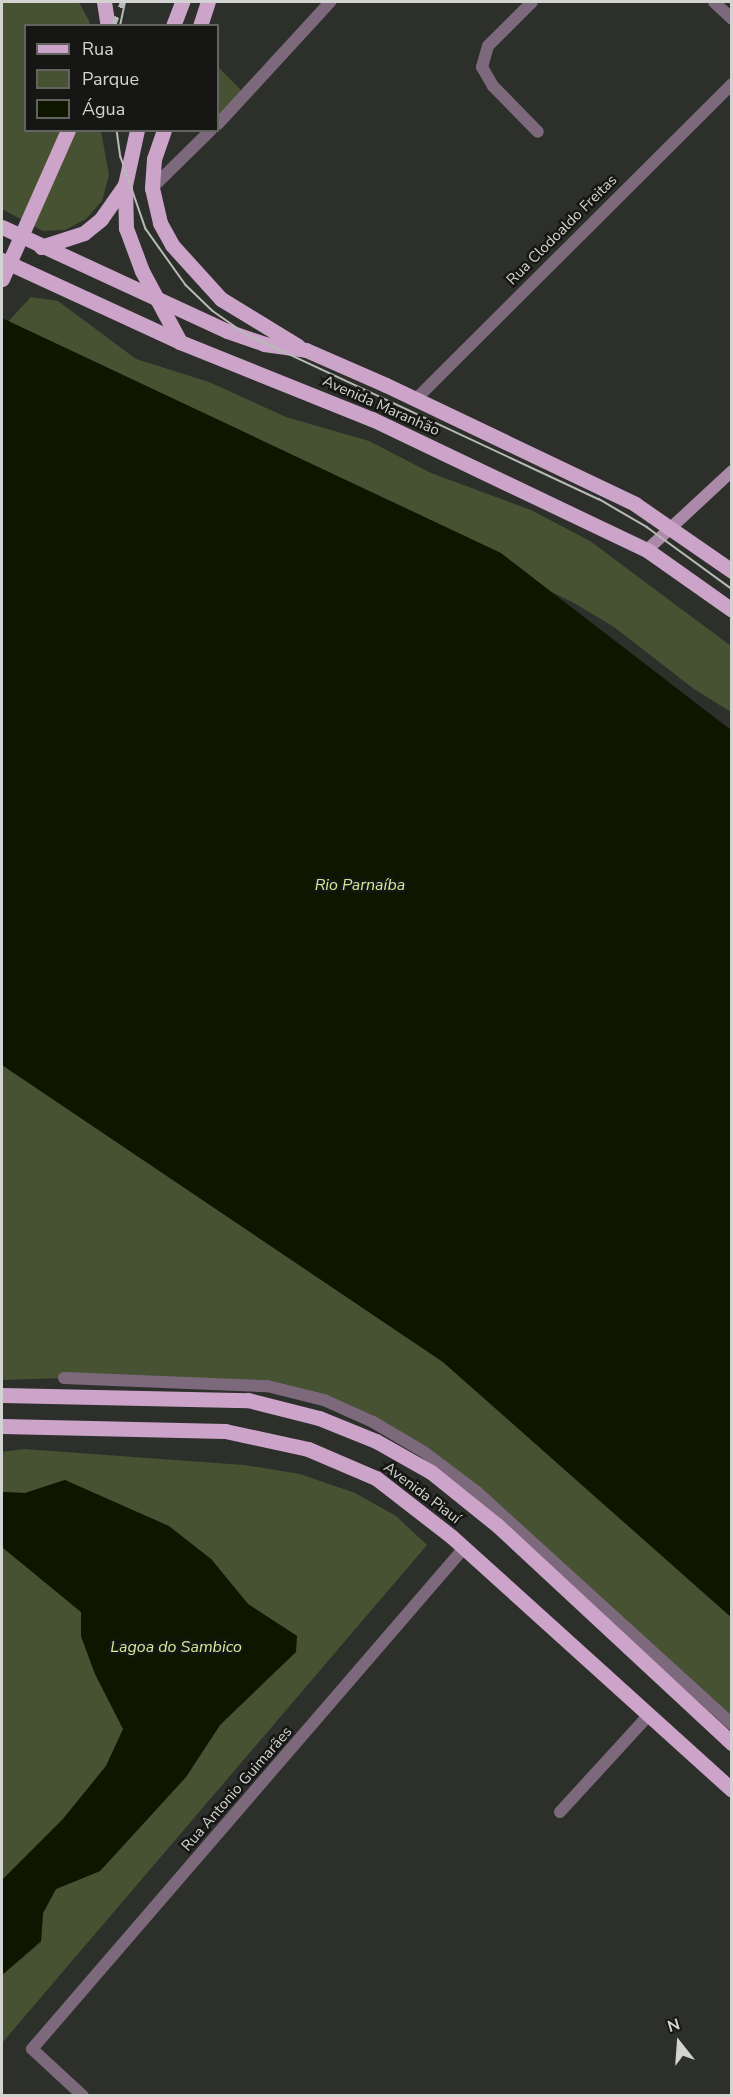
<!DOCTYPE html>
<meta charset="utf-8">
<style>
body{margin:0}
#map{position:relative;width:733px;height:2097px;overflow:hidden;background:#2d2f2b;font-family:"Nunito Sans",sans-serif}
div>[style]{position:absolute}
.green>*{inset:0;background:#465231}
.water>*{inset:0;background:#0e1600}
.street>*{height:12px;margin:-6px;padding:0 6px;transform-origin:6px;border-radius:6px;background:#7d697c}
.secondary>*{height:12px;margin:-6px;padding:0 6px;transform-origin:6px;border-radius:6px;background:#aa8aa8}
.primary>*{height:15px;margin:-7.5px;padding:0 7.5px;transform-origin:7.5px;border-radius:7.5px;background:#cca4ca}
.tram>*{height:1.5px;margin:-0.75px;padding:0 0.75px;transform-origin:0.75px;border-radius:0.75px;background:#b8bab7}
.rail>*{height:4.5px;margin-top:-2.25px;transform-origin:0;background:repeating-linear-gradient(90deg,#b8bab7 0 10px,transparent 0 20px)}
span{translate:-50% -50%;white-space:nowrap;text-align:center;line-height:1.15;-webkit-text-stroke:5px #161715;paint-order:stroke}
.street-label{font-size:15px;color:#d3d4d2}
.water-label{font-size:16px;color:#d0ed99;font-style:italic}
.frame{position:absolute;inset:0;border:3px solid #d3d4d2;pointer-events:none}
.legend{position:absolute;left:24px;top:24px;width:195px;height:108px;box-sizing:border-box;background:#161715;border:2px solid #626361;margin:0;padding:8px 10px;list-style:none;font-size:18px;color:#d3d4d2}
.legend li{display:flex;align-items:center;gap:12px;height:30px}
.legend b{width:30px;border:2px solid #626361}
.north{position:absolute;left:649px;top:2013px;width:60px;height:60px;-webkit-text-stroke:4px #161715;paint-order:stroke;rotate:343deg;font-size:16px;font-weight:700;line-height:24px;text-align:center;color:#d3d4d2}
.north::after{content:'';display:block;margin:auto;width:21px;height:27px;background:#d3d4d2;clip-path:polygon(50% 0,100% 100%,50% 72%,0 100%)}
</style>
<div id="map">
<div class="green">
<div style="clip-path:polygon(2px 2px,79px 2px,89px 21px,90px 25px,26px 26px,26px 130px,101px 131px,109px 175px,102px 201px,86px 219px,65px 230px,43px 231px,2px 209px)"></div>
<div style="clip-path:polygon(218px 67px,244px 93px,218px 118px)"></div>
<div style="clip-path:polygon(31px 297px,58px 301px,136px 359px,209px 382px,286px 417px,369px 441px,431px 473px,531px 510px,590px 541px,731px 646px,731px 712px,694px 689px,614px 627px,574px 603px,5px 325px)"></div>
<div style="clip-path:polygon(2px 1065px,443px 1362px,731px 1617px,731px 1724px,477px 1492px,373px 1422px,267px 1386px,64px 1378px,2px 1380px)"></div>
<div style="clip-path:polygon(24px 1449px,244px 1465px,300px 1474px,355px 1493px,396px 1516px,427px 1545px,2px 2043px,2px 1975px,41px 1942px,43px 1913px,56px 1889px,100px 1871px,186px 1777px,220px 1725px,297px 1636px,248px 1604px,211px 1559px,65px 1480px,25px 1493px,2px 1492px,2px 1452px)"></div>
<div style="clip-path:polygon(2px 1547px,81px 1612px,81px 1636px,95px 1674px,124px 1729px,106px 1766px,63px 1819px,2px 1880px)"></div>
</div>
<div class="water">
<div style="clip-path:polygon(2px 318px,501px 553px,731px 730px,731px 1617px,443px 1362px,2px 1065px)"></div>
<div style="clip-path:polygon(65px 1480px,169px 1526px,211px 1559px,248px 1604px,297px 1636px,296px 1652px,220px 1725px,186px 1777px,100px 1871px,56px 1889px,43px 1913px,41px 1941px,2px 1975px,2px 1880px,63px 1819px,106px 1766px,123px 1729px,95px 1674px,81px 1636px,81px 1612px,2px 1547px,2px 1492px,25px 1493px)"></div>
</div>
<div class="street">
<div style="left:532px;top:2px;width:62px;rotate:135deg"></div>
<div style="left:488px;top:46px;width:22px;rotate:106deg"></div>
<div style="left:482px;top:67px;width:22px;rotate:60deg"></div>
<div style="left:493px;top:86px;width:64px;rotate:45.6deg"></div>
<div style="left:714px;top:2px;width:25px;rotate:43deg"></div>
<div style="left:218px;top:124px;width:166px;rotate:-47.4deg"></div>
<div style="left:152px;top:188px;width:83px;rotate:-44.5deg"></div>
<div style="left:415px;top:400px;width:448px;rotate:-44.9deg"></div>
<div style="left:64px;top:1378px;width:203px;rotate:2.3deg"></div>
<div style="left:267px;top:1386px;width:59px;rotate:13.8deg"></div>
<div style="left:324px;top:1400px;width:54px;rotate:24.2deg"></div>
<div style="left:373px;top:1422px;width:59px;rotate:30.5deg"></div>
<div style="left:424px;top:1452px;width:66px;rotate:37deg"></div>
<div style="left:477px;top:1492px;width:345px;rotate:42.3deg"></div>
<div style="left:560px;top:1812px;width:130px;rotate:-47.5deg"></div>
<div style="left:83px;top:2096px;width:69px;rotate:-137.3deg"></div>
<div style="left:32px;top:2049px;width:662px;rotate:-49.23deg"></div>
</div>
<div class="secondary">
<div style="left:647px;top:550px;width:116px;rotate:-42.9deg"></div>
</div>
<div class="primary">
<div style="left:104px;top:2px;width:24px;rotate:81deg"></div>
<div style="left:173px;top:26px;width:26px;rotate:-69deg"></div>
<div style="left:200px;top:26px;width:25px;rotate:-72deg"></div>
<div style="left:137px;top:130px;width:56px;rotate:102.3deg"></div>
<div style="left:125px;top:185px;width:43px;rotate:88.7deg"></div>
<div style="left:126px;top:228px;width:46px;rotate:69.6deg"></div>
<div style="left:142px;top:271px;width:81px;rotate:61.8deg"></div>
<div style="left:164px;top:130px;width:31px;rotate:109deg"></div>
<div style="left:154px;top:159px;width:29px;rotate:94deg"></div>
<div style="left:152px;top:188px;width:36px;rotate:77deg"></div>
<div style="left:160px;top:223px;width:25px;rotate:61deg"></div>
<div style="left:172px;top:245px;width:73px;rotate:47.8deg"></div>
<div style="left:221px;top:299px;width:90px;rotate:31.4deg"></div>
<div style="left:2px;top:227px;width:248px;rotate:24.8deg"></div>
<div style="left:227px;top:331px;width:39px;rotate:19deg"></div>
<div style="left:264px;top:344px;width:42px;rotate:8.1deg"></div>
<div style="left:306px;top:350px;width:87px;rotate:23.6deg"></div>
<div style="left:386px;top:385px;width:276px;rotate:25.5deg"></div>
<div style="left:635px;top:504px;width:118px;rotate:34.6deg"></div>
<div style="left:41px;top:247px;width:45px;rotate:-18deg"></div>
<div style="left:84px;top:233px;width:22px;rotate:-39deg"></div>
<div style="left:101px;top:219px;width:42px;rotate:-54.8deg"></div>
<div style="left:2px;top:260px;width:196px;rotate:24.7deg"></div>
<div style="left:180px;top:342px;width:207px;rotate:21.9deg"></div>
<div style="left:372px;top:419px;width:305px;rotate:25.5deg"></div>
<div style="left:647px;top:550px;width:104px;rotate:35.2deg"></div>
<div style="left:2px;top:279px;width:163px;rotate:-66.1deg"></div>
<div style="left:2px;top:1395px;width:246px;rotate:1.2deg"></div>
<div style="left:248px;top:1400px;width:73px;rotate:14.2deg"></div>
<div style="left:319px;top:1418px;width:61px;rotate:22deg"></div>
<div style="left:376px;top:1441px;width:63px;rotate:29.4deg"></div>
<div style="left:431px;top:1472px;width:85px;rotate:38.8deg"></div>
<div style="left:497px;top:1525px;width:321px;rotate:42.9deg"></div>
<div style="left:2px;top:1426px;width:223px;rotate:1.3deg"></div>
<div style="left:225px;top:1431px;width:85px;rotate:12.2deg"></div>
<div style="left:308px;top:1449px;width:74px;rotate:23.1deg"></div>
<div style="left:376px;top:1478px;width:96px;rotate:37.8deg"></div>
<div style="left:452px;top:1537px;width:377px;rotate:42.1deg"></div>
</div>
<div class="tram">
<div style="left:120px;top:26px;width:25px;rotate:-78deg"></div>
<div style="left:117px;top:130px;width:27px;rotate:82deg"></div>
<div style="left:121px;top:157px;width:76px;rotate:70.9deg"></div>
<div style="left:146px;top:229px;width:69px;rotate:54.5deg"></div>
<div style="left:186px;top:285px;width:37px;rotate:44deg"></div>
<div style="left:213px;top:311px;width:38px;rotate:35deg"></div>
<div style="left:244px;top:333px;width:392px;rotate:25.1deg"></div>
<div style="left:599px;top:499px;width:56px;rotate:30.3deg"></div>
<div style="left:647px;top:527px;width:105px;rotate:36.1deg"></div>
</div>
<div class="rail">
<div style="left:113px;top:26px;width:26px;rotate:-69deg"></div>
</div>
<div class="street-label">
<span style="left:562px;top:230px;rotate:-45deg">Rua Clodoaldo Freitas</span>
<span style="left:381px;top:406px;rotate:24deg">Avenida Maranhão</span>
<span style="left:422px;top:1493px;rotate:37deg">Avenida Piauí</span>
<span style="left:237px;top:1789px;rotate:-49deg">Rua Antonio Guimarães</span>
</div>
<div class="water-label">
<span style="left:360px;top:885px">Rio Parnaíba</span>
<span style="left:176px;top:1647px">Lagoa do Sambico</span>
</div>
<div class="frame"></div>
<ul class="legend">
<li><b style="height:8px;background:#cca4ca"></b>Rua</li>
<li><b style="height:16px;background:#465231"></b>Parque</li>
<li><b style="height:16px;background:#0e1600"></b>Água</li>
</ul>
<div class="north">N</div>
</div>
